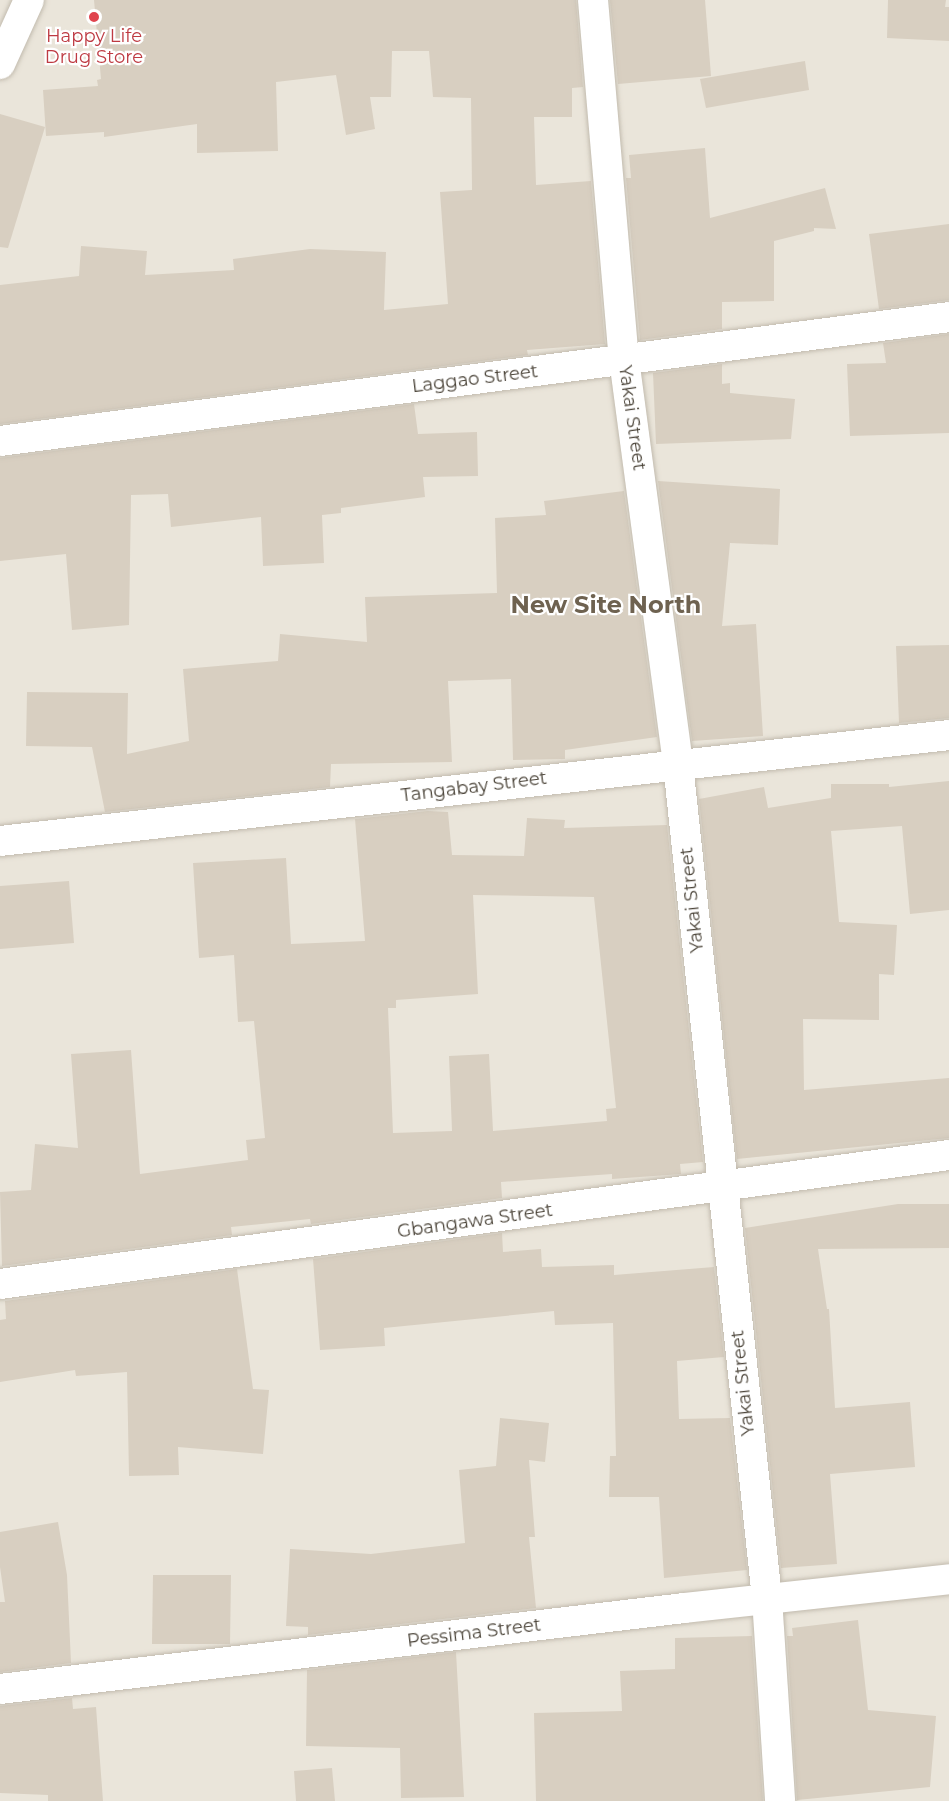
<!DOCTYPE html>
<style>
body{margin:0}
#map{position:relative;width:949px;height:1801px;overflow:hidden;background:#f6f3ec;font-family:Montserrat,sans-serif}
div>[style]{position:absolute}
.residential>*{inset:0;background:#eae5da}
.building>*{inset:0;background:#d8cfc1}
.roads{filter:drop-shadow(0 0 2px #c2bbae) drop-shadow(0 0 2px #c2bbae)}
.street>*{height:30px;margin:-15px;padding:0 15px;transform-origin:15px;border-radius:15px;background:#fff}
.dots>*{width:16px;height:16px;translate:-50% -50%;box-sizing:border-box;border:3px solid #fff;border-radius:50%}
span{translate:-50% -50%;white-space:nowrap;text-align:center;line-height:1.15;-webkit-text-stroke:4.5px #fff;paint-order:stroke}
.health-label{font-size:18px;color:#be3a42}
.street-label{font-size:18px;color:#4b4439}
.district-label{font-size:24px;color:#6e6250;font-weight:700}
</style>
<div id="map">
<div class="residential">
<div style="clip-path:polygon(0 0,949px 0,949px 1801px,0 1801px)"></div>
</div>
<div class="building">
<div style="clip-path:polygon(94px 0,576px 0,583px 87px,572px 88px,572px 117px,534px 117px,536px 185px,591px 181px,605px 344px,527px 350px,528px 355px,0 424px,0 285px,79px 276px,81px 246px,147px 251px,145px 275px,234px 270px,233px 259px,310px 249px,386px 252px,384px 310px,448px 304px,440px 192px,472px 190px,471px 98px,433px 97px,429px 51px,392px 51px,391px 97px,370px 97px,375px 129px,346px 135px,336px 75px,276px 82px,278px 151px,197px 153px,197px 124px,104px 137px,104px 132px,46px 136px,43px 90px,98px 86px,97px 80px,101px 79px)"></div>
<div style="clip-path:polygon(610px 0,705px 0,711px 76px,618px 84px)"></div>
<div style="clip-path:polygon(888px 0,946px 0,945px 7px,949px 7px,949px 41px,887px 38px)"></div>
<div style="clip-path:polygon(805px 61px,809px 90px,706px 108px,700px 79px)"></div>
<div style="clip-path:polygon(0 114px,45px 127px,8px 248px,0 247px)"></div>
<div style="clip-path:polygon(705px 148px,710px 218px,825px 188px,836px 229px,814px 228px,814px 231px,774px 241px,774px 301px,722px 302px,722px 329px,640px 340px,626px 178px,631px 178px,629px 155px)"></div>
<div style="clip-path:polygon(949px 224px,949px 300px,879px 309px,869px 234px)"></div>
<div style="clip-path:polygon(949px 334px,949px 433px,850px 436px,847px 364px,886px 363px,883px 343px)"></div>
<div style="clip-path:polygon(722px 364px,722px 384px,730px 383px,730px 393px,795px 399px,791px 439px,656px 444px,653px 373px)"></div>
<div style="clip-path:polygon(414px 404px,418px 434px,477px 432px,478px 476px,423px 477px,425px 497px,341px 508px,341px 513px,322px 515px,324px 563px,263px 566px,261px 517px,171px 527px,168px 494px,131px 495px,129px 625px,72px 630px,66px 554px,0 561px,0 458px)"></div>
<div style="clip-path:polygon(658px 481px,780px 489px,778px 545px,730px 543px,722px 626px,756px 624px,763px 736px,692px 741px)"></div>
<div style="clip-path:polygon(624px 491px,657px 737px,565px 750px,565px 759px,513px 760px,511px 679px,448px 681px,452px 762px,331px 764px,330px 787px,105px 812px,92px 747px,26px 746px,27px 692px,128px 693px,127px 754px,189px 741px,183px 669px,278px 661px,280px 634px,367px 642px,365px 597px,497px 593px,495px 518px,546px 515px,544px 501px)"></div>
<div style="clip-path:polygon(949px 645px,949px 718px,899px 723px,896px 646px)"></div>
<div style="clip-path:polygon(949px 781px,949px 910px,910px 914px,902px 826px,831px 831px,839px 922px,897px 925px,894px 975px,879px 974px,879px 1020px,803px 1019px,804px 1090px,949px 1078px,949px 1138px,737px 1159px,699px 799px,764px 787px,768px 808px,831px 798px,831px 784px,889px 784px,889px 787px)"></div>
<div style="clip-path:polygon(evenodd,428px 811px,448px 812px,452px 855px,524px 856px,527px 818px,565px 820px,564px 828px,667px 825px,703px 1162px,680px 1164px,681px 1174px,612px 1179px,612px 1174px,501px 1182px,502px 1198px,311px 1224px,310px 1219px,231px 1227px,232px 1235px,2px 1266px,0 1192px,31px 1190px,35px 1144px,78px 1148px,71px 1054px,131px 1050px,140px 1174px,248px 1160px,246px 1140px,265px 1138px,254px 1021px,238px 1022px,234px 955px,199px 958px,193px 863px,286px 858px,291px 944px,365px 941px,355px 819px,428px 811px,473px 895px,594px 897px,616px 1108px,606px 1109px,607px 1121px,493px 1131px,489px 1054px,449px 1056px,452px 1131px,393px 1133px,388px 1008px,396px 1008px,396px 1000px,478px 994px,473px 895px)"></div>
<div style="clip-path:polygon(69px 881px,74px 943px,0 949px,0 886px)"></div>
<div style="clip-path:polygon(898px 1204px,949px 1204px,949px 1248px,818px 1249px,827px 1309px,829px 1309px,835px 1408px,910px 1402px,915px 1467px,830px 1474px,837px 1564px,781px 1568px,745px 1228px)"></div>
<div style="clip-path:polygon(502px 1233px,503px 1252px,541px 1249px,542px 1267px,614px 1265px,614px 1275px,714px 1267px,724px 1357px,677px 1361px,679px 1419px,730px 1418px,747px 1570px,664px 1578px,659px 1497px,609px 1497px,610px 1456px,616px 1456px,613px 1323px,555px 1325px,554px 1311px,384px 1328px,385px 1346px,320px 1350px,313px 1259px)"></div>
<div style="clip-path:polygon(237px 1269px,253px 1389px,269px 1390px,263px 1454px,178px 1447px,179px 1475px,129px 1476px,127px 1372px,76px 1376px,75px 1370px,0 1382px,0 1320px,6px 1319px,5px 1301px)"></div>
<div style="clip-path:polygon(500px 1418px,549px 1423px,545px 1462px,529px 1460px,535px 1537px,529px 1537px,536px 1608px,308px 1635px,308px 1627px,286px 1626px,290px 1549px,371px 1554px,465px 1543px,459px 1470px,496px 1466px)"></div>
<div style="clip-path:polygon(58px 1522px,67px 1575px,71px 1663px,0 1672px,0 1602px,5px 1602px,0 1567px,0 1532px)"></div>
<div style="clip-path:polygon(153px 1575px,231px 1575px,230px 1644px,152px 1644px)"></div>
<div style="clip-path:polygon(858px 1620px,868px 1710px,936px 1716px,930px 1787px,797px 1800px,787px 1636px,793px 1636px,792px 1628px)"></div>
<div style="clip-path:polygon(752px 1636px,763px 1801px,536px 1801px,534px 1713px,622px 1711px,620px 1671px,675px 1669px,675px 1638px)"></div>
<div style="clip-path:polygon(456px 1652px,464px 1797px,401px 1798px,400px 1748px,306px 1746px,307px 1670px)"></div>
<div style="clip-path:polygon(72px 1698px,73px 1709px,96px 1707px,103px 1801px,48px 1801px,48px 1795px,0 1793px,0 1706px)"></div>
<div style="clip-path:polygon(332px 1768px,335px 1801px,296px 1801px,294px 1771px)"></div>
</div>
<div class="roads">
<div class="street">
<div style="left:593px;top:0;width:360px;rotate:85.1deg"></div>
<div style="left:624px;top:359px;width:409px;rotate:82.4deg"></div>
<div style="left:678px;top:764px;width:839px;rotate:83.91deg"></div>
<div style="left:767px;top:1598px;width:203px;rotate:86.3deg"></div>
<div style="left:0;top:64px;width:70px;rotate:-65.6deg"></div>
<div style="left:0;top:441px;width:957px;rotate:-7.44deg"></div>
<div style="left:0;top:841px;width:955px;rotate:-6.37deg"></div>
<div style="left:0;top:1284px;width:958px;rotate:-7.74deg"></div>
<div style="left:0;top:1689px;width:689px;rotate:-6.75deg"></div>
<div style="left:684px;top:1608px;width:267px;rotate:-6.2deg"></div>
</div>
</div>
<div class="dots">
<div style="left:94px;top:17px;background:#e0444e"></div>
</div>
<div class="health-label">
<span style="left:94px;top:47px">Happy Life<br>Drug Store</span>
</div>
<div class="street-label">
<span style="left:475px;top:379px;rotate:-7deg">Laggao Street</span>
<span style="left:632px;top:418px;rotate:82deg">Yakai Street</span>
<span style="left:474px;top:787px;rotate:-7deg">Tangabay Street</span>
<span style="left:692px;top:900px;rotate:-96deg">Yakai Street</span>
<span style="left:475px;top:1221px;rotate:-8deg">Gbangawa Street</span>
<span style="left:743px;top:1383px;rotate:-96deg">Yakai Street</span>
<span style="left:474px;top:1633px;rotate:-7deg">Pessima Street</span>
</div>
<div class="district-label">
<span style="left:606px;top:605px">New Site North</span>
</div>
</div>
